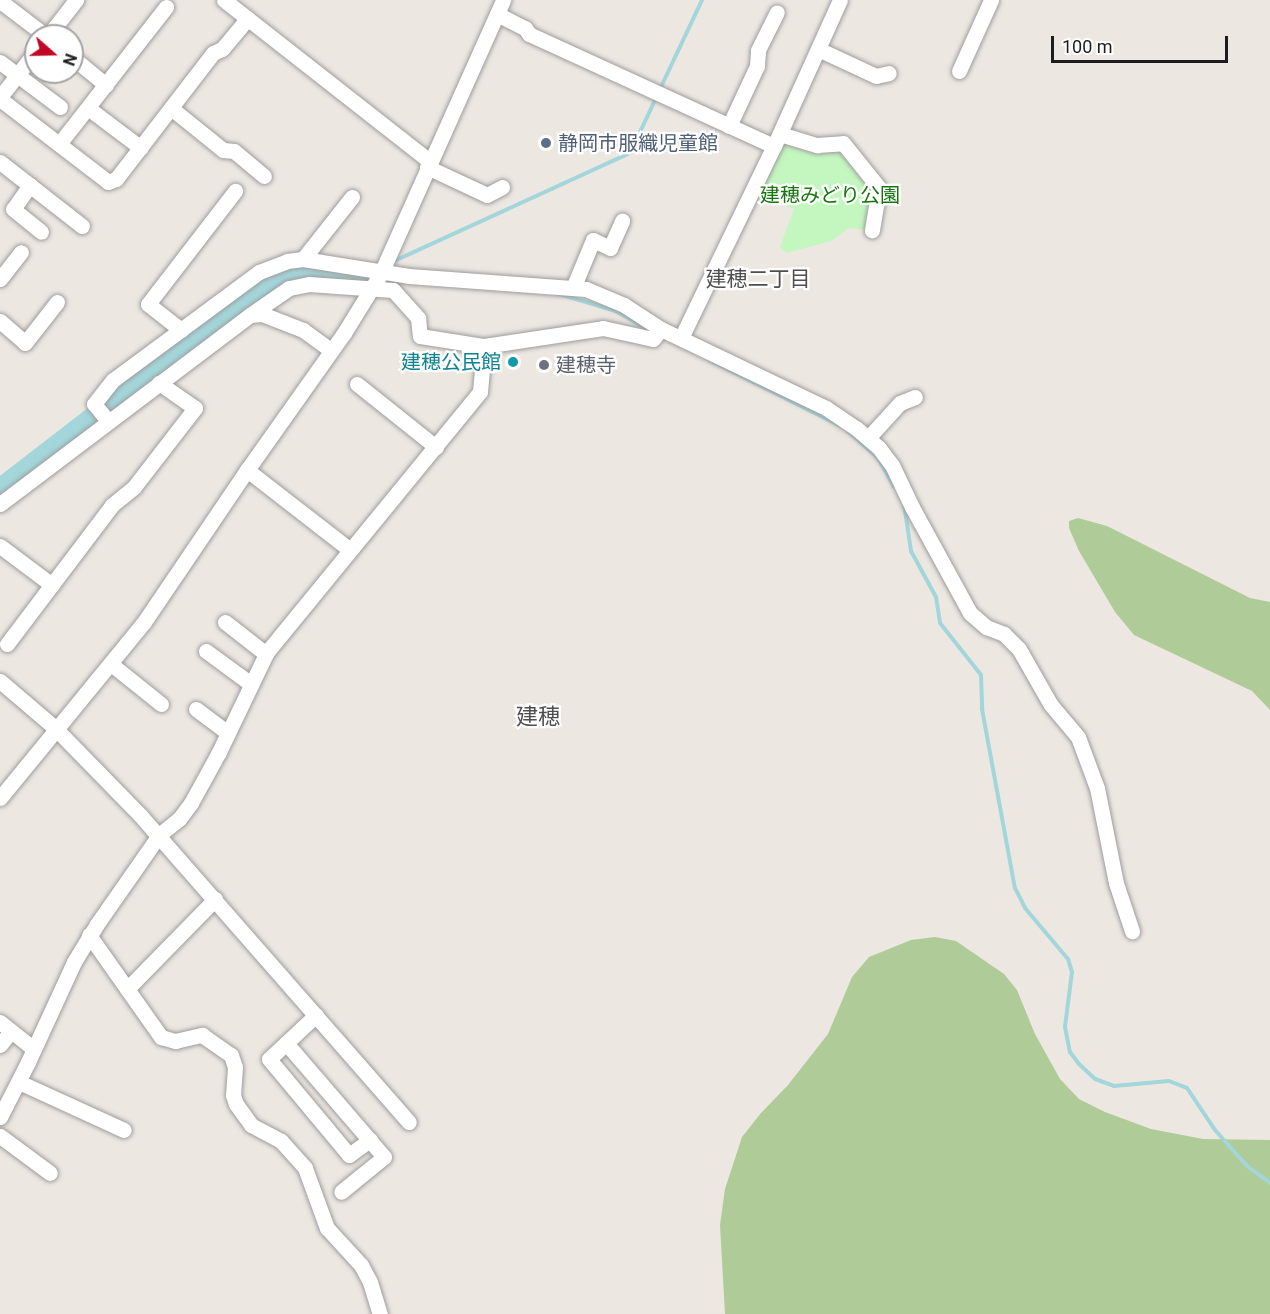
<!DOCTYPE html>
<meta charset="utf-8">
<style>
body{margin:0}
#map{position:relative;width:1270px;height:1314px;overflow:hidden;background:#ede7e2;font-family:Roboto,"Noto Sans JP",sans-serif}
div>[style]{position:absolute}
.forest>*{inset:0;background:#afcb97}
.park>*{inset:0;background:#c3f7bf}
.stream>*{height:4px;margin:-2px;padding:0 2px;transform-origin:2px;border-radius:2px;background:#a3d6da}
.river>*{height:21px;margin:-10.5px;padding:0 10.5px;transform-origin:10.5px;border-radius:10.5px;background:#a3d6da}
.roads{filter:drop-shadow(0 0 2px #9d9d9d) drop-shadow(0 0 2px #9d9d9d)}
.minor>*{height:15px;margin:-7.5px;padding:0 7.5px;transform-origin:7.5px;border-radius:7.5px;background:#fff}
.dots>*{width:16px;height:16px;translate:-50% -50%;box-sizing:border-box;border:3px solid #fff;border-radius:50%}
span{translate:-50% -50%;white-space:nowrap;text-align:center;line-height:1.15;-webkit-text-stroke:4.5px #fff;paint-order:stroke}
.service-label{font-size:20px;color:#4e5e75}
.left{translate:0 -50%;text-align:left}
.park-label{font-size:20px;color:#16750f}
.culture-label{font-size:20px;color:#0d838f}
.right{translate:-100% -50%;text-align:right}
.worship-label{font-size:20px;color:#5b616d}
.neighbourhood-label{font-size:21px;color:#4f4f4f}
.quarter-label{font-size:22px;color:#4f4f4f}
.north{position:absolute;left:24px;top:24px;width:60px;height:60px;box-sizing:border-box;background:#fff;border:2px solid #a4a4a4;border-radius:50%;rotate:110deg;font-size:16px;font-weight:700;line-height:24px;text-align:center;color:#1c1c1c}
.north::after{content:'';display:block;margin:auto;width:21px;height:27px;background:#c10724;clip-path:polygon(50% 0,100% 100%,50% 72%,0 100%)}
.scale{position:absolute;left:1051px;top:36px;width:177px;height:27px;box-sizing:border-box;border:3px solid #1c1c1c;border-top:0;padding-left:8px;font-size:18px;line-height:21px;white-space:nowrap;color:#1c1c1c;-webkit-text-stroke:4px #fff;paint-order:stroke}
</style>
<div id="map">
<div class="forest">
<div style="clip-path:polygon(1078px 518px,1107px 526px,1250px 598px,1270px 602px,1270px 710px,1252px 691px,1134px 635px,1115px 612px,1079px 551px,1069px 528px,1069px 521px)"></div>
<div style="clip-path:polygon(935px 937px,956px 941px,1004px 974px,1017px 990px,1035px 1034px,1060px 1079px,1079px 1099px,1105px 1112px,1151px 1129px,1203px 1139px,1270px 1140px,1270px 1314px,725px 1314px,720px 1225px,725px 1189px,742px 1137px,761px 1113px,788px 1085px,828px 1034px,852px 977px,869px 957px,911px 940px)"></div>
</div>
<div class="park">
<div style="clip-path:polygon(779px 142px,815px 154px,844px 150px,876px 190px,869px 230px,849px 228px,831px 241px,787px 253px,780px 247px,794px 209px,757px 193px)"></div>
</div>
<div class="stream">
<div style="left:660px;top:89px;width:98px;rotate:-64.7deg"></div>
<div style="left:392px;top:262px;width:262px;rotate:-24.6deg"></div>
<div style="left:630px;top:153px;width:63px;rotate:-64.7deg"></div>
<div style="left:362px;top:276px;width:10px;rotate:6deg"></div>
<div style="left:559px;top:294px;width:59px;rotate:16.6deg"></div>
<div style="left:616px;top:311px;width:32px;rotate:30deg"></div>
<div style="left:709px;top:360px;width:145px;rotate:26.6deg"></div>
<div style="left:848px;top:431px;width:40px;rotate:42deg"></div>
<div style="left:878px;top:458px;width:33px;rotate:61deg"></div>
<div style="left:904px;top:504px;width:48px;rotate:81.5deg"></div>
<div style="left:911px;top:551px;width:52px;rotate:61.5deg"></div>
<div style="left:936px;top:597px;width:26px;rotate:81deg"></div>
<div style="left:940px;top:623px;width:66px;rotate:51.7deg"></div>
<div style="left:981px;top:675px;width:34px;rotate:88deg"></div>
<div style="left:982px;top:709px;width:182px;rotate:79.6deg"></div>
<div style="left:1015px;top:888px;width:22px;rotate:63deg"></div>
<div style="left:1025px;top:908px;width:67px;rotate:49.9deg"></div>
<div style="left:1068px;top:959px;width:14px;rotate:73deg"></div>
<div style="left:1072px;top:972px;width:55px;rotate:97.3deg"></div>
<div style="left:1065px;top:1027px;width:25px;rotate:79deg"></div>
<div style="left:1070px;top:1052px;width:15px;rotate:53deg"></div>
<div style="left:1079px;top:1064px;width:22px;rotate:43deg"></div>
<div style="left:1095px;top:1079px;width:20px;rotate:20deg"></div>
<div style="left:1114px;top:1086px;width:55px;rotate:-5.2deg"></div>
<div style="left:1169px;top:1081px;width:19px;rotate:21deg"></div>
<div style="left:1187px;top:1088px;width:50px;rotate:56.3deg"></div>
<div style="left:1215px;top:1130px;width:48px;rotate:48.4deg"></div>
<div style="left:1247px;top:1166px;width:29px;rotate:36deg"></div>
</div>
<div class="river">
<div style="left:0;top:488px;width:323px;rotate:-37.6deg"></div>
<div style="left:256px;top:291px;width:39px;rotate:-21deg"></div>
<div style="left:292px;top:277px;width:33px;rotate:-5deg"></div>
<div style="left:325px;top:274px;width:37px;rotate:3deg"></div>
</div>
<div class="roads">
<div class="minor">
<div style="left:224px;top:0;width:261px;rotate:38.1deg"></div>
<div style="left:0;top:1px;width:58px;rotate:37.3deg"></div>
<div style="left:497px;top:14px;width:31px;rotate:27deg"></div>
<div style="left:525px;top:28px;width:7px;rotate:56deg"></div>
<div style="left:529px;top:34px;width:269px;rotate:24.6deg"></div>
<div style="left:48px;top:36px;width:46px;rotate:-52.1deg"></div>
<div style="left:818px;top:49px;width:64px;rotate:25deg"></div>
<div style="left:876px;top:76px;width:13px;rotate:-13deg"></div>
<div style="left:72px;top:57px;width:44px;rotate:39.5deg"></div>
<div style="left:0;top:62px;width:75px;rotate:36.9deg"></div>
<div style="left:959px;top:71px;width:78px;rotate:-65.7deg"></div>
<div style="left:0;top:97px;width:58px;rotate:-52deg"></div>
<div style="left:0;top:99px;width:136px;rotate:37.5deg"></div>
<div style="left:108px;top:182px;width:9px;rotate:-21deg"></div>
<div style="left:116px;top:179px;width:159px;rotate:-52.4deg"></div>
<div style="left:213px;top:53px;width:10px;rotate:-24deg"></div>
<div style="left:222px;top:49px;width:40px;rotate:-50deg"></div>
<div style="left:88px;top:108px;width:66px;rotate:37deg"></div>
<div style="left:171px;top:108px;width:67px;rotate:38.9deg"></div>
<div style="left:223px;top:150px;width:11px;rotate:5deg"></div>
<div style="left:234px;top:151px;width:39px;rotate:40deg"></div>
<div style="left:729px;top:126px;width:66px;rotate:-65deg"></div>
<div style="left:757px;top:66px;width:16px;rotate:-86deg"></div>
<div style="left:758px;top:50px;width:42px;rotate:-63.4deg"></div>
<div style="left:780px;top:134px;width:39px;rotate:17deg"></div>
<div style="left:817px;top:145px;width:26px;rotate:-4deg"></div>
<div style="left:843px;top:143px;width:58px;rotate:51.3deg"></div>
<div style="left:879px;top:188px;width:43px;rotate:99.5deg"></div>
<div style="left:59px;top:144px;width:174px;rotate:-52deg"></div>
<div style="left:0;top:162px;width:104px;rotate:38deg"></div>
<div style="left:427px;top:167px;width:66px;rotate:25deg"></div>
<div style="left:487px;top:195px;width:17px;rotate:-28deg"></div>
<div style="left:30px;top:185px;width:29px;rotate:125deg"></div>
<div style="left:13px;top:209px;width:36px;rotate:39deg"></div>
<div style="left:303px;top:259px;width:79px;rotate:-51.7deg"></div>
<div style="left:0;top:279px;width:34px;rotate:-52deg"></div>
<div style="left:573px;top:288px;width:52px;rotate:-67.4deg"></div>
<div style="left:593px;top:240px;width:19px;rotate:25deg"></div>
<div style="left:610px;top:248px;width:30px;rotate:-66deg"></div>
<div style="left:250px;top:315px;width:47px;rotate:-34.7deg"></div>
<div style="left:289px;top:288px;width:20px;rotate:-11deg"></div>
<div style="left:309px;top:284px;width:84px;rotate:4.1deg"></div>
<div style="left:393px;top:290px;width:38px;rotate:48deg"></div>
<div style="left:418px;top:318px;width:18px;rotate:84deg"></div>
<div style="left:420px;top:336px;width:65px;rotate:8.9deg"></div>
<div style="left:0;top:321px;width:33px;rotate:41deg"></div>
<div style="left:25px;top:343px;width:52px;rotate:-52deg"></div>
<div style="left:181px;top:330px;width:42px;rotate:-141.8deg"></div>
<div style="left:148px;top:304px;width:143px;rotate:-52.4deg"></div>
<div style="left:681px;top:338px;width:213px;rotate:-64.2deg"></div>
<div style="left:774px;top:146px;width:160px;rotate:-65.7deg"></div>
<div style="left:357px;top:384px;width:101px;rotate:38.6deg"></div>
<div style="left:108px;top:421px;width:22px;rotate:-129deg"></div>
<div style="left:94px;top:404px;width:31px;rotate:-52deg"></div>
<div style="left:113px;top:380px;width:182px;rotate:-36.5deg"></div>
<div style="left:259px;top:272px;width:30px;rotate:-21deg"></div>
<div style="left:287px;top:261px;width:16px;rotate:-7deg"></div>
<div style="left:303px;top:259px;width:107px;rotate:9.1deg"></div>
<div style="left:409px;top:276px;width:177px;rotate:4.2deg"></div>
<div style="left:586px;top:289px;width:41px;rotate:22.8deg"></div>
<div style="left:624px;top:305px;width:44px;rotate:33deg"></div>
<div style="left:661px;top:329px;width:183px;rotate:25.6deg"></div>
<div style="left:826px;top:408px;width:36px;rotate:34deg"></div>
<div style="left:856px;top:428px;width:30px;rotate:41deg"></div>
<div style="left:879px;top:448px;width:21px;rotate:53deg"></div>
<div style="left:892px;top:465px;width:47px;rotate:64.5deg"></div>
<div style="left:912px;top:507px;width:121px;rotate:61.3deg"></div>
<div style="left:970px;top:613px;width:21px;rotate:41deg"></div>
<div style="left:986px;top:627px;width:19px;rotate:21deg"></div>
<div style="left:1004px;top:634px;width:21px;rotate:45deg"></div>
<div style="left:1019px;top:649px;width:64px;rotate:60.3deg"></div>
<div style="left:1051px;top:705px;width:42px;rotate:49.8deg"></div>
<div style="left:1078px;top:737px;width:54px;rotate:69.6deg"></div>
<div style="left:1097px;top:788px;width:97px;rotate:78.7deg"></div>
<div style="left:1116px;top:883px;width:51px;rotate:71.6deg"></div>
<div style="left:868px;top:438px;width:47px;rotate:-47.6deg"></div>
<div style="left:900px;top:403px;width:16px;rotate:-22deg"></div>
<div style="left:247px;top:470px;width:130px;rotate:37.8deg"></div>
<div style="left:0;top:504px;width:313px;rotate:-37.1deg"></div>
<div style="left:250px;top:315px;width:12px;rotate:-5deg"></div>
<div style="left:262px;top:314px;width:44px;rotate:21.3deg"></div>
<div style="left:303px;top:330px;width:34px;rotate:36deg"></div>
<div style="left:0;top:546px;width:65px;rotate:36.9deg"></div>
<div style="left:225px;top:622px;width:52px;rotate:38deg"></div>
<div style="left:7px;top:644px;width:174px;rotate:-52.9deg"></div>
<div style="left:112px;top:505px;width:28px;rotate:-39deg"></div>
<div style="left:134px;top:487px;width:100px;rotate:-52.3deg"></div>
<div style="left:195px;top:408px;width:44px;rotate:-145.2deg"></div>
<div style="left:206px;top:651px;width:56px;rotate:36.3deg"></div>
<div style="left:111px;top:664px;width:64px;rotate:38.7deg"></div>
<div style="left:0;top:681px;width:72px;rotate:40.5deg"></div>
<div style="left:55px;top:728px;width:122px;rotate:45.7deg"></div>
<div style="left:140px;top:815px;width:408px;rotate:48.8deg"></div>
<div style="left:196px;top:709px;width:40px;rotate:37deg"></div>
<div style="left:0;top:798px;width:227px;rotate:-50.7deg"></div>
<div style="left:144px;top:622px;width:184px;rotate:-55.9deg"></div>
<div style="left:247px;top:470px;width:168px;rotate:-54.7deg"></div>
<div style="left:344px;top:333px;width:70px;rotate:-58.3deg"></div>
<div style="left:381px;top:273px;width:299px;rotate:-65.9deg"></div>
<div style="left:89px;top:935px;width:125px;rotate:54.8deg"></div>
<div style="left:161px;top:1037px;width:15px;rotate:16deg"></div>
<div style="left:175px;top:1041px;width:28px;rotate:-13deg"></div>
<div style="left:202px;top:1035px;width:35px;rotate:35deg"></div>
<div style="left:231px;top:1055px;width:13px;rotate:72deg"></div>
<div style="left:235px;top:1067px;width:28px;rotate:94deg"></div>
<div style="left:233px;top:1095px;width:9px;rotate:72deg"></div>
<div style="left:236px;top:1104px;width:26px;rotate:54deg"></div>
<div style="left:251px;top:1125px;width:34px;rotate:28deg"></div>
<div style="left:281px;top:1141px;width:36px;rotate:48deg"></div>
<div style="left:305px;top:1168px;width:64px;rotate:69.9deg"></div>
<div style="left:327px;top:1228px;width:50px;rotate:47.4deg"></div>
<div style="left:361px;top:1265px;width:19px;rotate:62deg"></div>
<div style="left:370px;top:1282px;width:34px;rotate:73deg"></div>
<div style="left:127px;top:989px;width:126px;rotate:-45.6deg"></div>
<div style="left:316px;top:1015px;width:64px;rotate:136.9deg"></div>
<div style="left:269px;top:1059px;width:125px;rotate:50.2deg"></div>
<div style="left:349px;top:1155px;width:26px;rotate:-36deg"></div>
<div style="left:0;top:1022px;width:43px;rotate:38.5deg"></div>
<div style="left:286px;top:1043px;width:150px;rotate:49.3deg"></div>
<div style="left:384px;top:1157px;width:55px;rotate:140.9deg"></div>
<div style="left:0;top:1045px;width:18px;rotate:-52deg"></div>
<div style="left:19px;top:1082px;width:115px;rotate:24.6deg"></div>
<div style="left:0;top:1117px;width:62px;rotate:-63deg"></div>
<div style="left:28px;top:1062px;width:110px;rotate:-65.3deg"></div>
<div style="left:74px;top:962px;width:44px;rotate:-58.8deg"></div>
<div style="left:97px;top:924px;width:108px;rotate:-55.1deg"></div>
<div style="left:159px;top:835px;width:26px;rotate:-39deg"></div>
<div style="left:179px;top:819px;width:20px;rotate:-53deg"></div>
<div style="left:191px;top:803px;width:58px;rotate:-61.2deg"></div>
<div style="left:219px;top:752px;width:111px;rotate:-64.4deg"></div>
<div style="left:267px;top:652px;width:336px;rotate:-50.7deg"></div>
<div style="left:480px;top:392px;width:46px;rotate:-85deg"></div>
<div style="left:484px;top:346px;width:120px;rotate:-8.6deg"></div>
<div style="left:603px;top:328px;width:51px;rotate:12.4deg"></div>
<div style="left:653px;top:339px;width:13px;rotate:-51deg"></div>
<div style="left:0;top:1136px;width:62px;rotate:36.5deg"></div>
</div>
</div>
<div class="dots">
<div style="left:546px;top:143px;background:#5c6f8a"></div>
<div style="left:513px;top:362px;background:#0f9aa8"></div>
<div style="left:544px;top:365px;background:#6b7280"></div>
</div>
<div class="service-label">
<span class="left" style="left:558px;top:143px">静岡市服織児童館</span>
</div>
<div class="park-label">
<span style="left:830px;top:195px">建穂みどり公園</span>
</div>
<div class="culture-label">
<span class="right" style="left:501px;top:362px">建穂公民館</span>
</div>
<div class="worship-label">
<span class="left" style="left:556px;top:365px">建穂寺</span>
</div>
<div class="neighbourhood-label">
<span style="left:758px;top:279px">建穂二丁目</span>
</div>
<div class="quarter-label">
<span style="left:538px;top:717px">建穂</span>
</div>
<div class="north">N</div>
<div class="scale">100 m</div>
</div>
